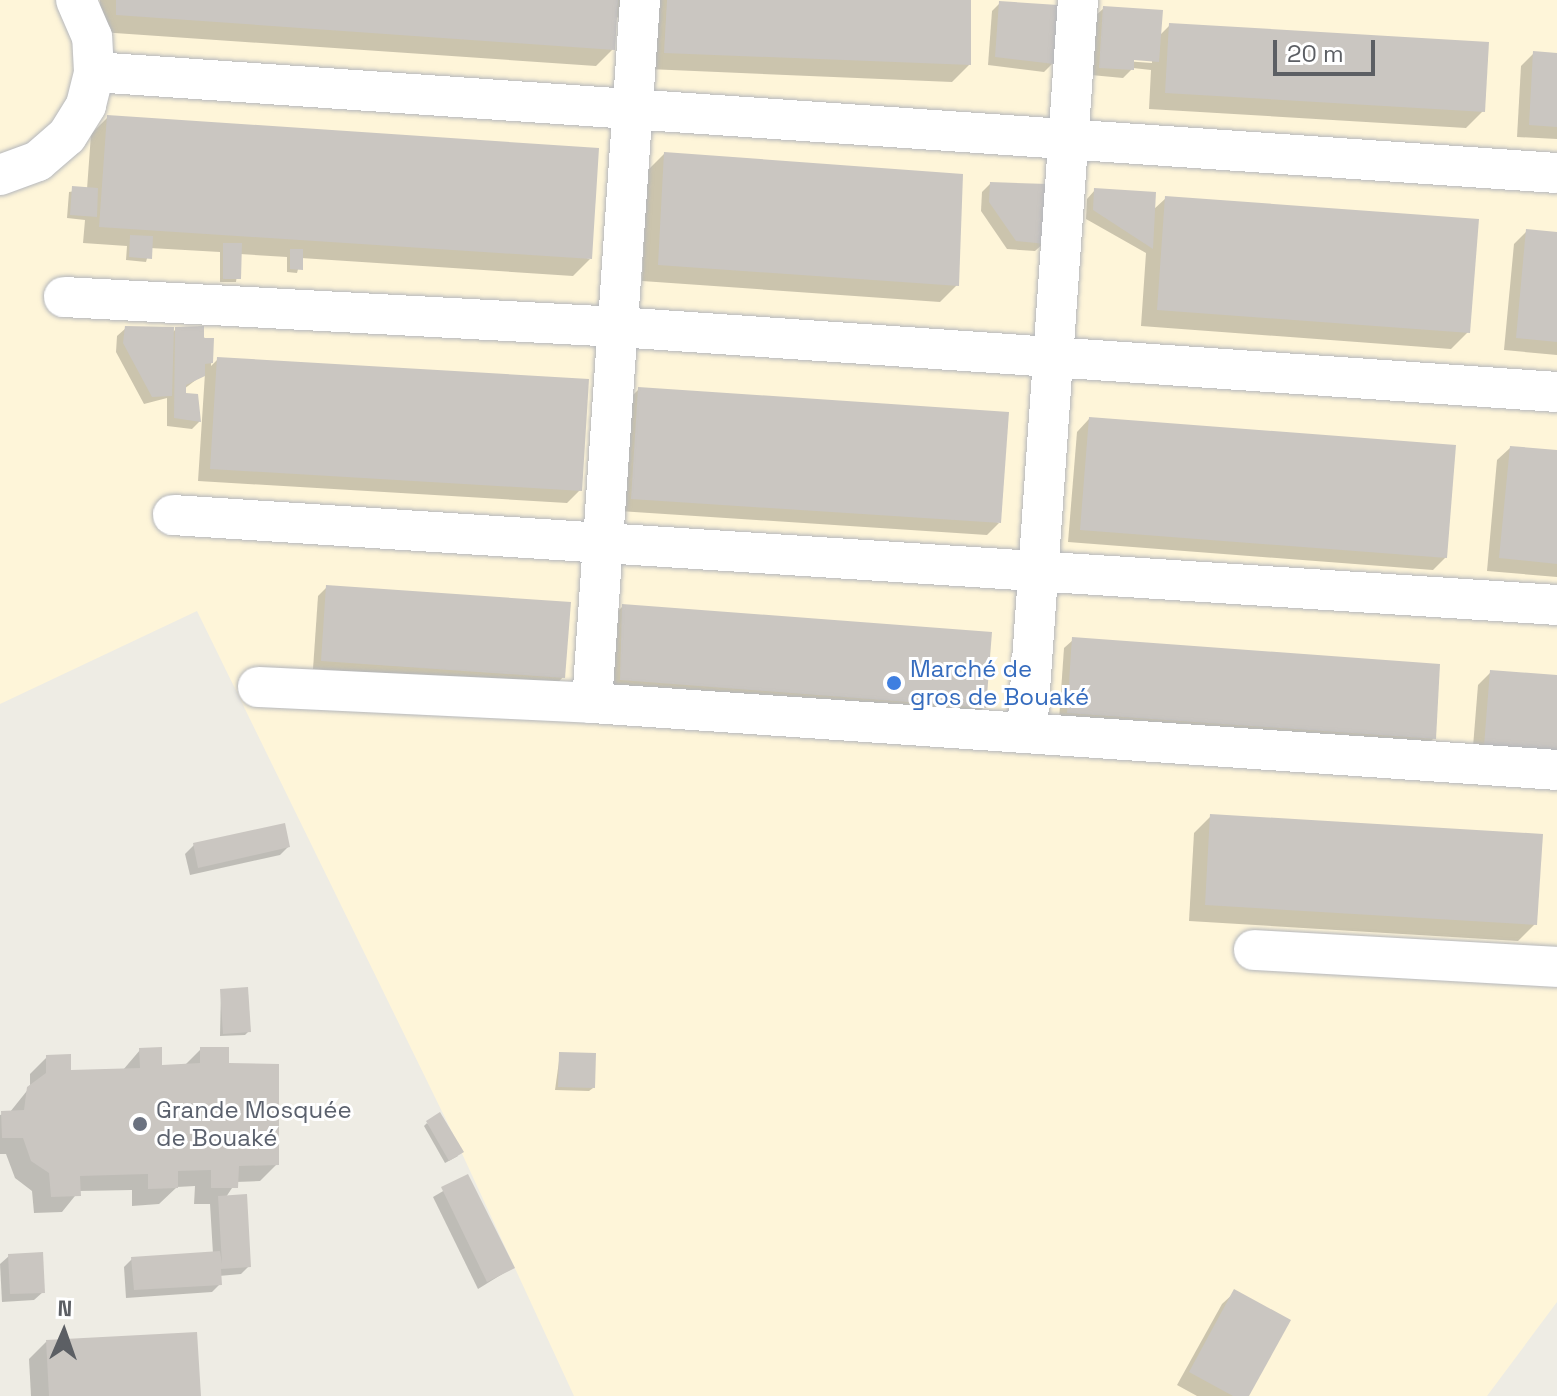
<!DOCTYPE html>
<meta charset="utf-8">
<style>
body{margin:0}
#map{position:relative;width:1557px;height:1396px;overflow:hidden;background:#eeece4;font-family:"Space Grotesk",sans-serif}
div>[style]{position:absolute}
.commercial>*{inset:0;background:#fef5d9}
.shadow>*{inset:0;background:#0003}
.building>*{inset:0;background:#cac6c1}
.roads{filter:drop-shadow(0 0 2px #b4b6bb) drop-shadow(0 0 2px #b4b6bb)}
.minor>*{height:40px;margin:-20px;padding:0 20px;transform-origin:20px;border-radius:20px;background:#fff}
.dots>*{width:22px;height:22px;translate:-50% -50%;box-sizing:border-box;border:4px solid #fff;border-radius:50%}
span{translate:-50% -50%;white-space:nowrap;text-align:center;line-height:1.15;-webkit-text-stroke:6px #fff;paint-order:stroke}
.shop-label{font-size:24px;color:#366cbe}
.left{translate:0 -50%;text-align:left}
.worship-label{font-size:24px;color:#5b616d}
.north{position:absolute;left:24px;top:1292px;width:80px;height:80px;-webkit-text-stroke:6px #fff;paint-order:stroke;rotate:2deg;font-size:22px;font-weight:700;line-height:32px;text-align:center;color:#5c5f64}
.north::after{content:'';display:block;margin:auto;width:28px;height:36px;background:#5c5f64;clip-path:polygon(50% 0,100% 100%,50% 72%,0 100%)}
.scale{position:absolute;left:1273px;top:40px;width:102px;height:36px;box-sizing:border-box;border:4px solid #5c5f64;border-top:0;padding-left:10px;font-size:24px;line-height:28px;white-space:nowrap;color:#5c5f64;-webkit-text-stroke:6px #fff;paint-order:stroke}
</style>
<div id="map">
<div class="commercial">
<div style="clip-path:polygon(0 0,1557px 0,1557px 1302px,1487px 1396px,574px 1396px,453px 1134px,197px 611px,0 704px)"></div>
</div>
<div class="shadow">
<div style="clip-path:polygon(100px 0,625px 0,621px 18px,615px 17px,613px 49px,596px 66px,100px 32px)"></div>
<div style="clip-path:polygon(652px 0,969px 0,969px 65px,952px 82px,648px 69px)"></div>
<div style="clip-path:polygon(1000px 3px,1052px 64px,1044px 72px,988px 65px,992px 11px)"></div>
<div style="clip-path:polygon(evenodd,1104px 8px,1159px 36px,1170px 25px,1483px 111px,1466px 128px,1149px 109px,1151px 70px,1133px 68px,1123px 78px,1091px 75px,1095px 16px,1104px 8px,1125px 57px,1152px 59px,1152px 63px,1124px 61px,1125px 57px)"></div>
<div style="clip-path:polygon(1534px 53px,1557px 55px,1557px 139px,1517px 137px,1521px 66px)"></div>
<div style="clip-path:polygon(108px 117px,590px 259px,573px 276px,301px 258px,297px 273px,287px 272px,287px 257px,240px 254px,236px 282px,220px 282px,220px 252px,150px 248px,146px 262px,126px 260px,127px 246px,83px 243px,85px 220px,67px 218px,69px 192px,87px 189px,91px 134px)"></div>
<div style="clip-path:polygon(664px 154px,957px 285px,940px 302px,642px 281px,647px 171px)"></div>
<div style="clip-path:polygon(990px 184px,1044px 243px,1035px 251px,1007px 249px,981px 211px,982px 192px)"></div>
<div style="clip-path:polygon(1095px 190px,1153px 210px,1166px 198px,1468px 332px,1451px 349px,1141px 326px,1146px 253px,1086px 219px,1087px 199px)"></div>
<div style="clip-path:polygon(1527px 231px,1557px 234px,1557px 355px,1504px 350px,1514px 244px)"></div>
<div style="clip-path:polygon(126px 328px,171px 334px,176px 329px,212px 340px,211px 366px,218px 359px,580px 490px,567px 503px,198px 481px,205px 373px,184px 389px,200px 421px,192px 429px,167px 426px,167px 398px,144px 404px,116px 352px,117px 336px)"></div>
<div style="clip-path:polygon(639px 389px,999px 523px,987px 535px,619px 511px,626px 402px)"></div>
<div style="clip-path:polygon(1089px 419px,1446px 557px,1433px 570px,1068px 542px,1077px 432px)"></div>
<div style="clip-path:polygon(1510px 448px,1557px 452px,1557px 577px,1487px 571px,1497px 460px)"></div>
<div style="clip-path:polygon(327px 587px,563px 677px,555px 686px,313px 669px,318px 596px)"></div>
<div style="clip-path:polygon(623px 606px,984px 707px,976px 716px,612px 688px,614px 615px)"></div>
<div style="clip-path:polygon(1073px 640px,1434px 738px,1425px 747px,1059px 720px,1064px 648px)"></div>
<div style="clip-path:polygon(1491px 672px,1557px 677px,1472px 759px,1478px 685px)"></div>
<div style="clip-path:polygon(1211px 816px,1535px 924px,1518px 941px,1189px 921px,1194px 833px)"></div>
<div style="clip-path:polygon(194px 845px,288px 847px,280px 855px,190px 875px,185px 854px)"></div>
<div style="clip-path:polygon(221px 991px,249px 1031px,245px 1035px,220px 1036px)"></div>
<div style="clip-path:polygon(201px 1049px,227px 1065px,277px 1164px,260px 1181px,236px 1182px,226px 1197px,249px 1266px,241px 1274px,219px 1276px,220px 1284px,212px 1292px,126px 1298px,124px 1267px,132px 1259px,213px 1254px,210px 1204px,194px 1204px,195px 1186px,177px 1187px,159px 1204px,132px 1206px,132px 1190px,79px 1191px,62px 1212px,34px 1213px,32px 1191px,15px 1178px,6px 1154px,0 1154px,0 1115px,10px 1112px,30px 1087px,30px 1074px,47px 1057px,69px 1072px,123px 1070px,140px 1050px,160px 1067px,184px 1066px)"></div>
<div style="clip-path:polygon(560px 1054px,593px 1088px,589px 1091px,555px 1090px)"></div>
<div style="clip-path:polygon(427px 1123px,458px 1156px,445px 1163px,424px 1126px)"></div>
<div style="clip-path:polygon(467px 1177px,512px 1268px,478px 1289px,433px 1197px)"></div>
<div style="clip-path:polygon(9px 1256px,43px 1292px,34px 1300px,2px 1302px,0 1264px)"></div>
<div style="clip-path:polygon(1235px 1292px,1247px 1396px,1197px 1396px,1177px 1385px,1222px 1304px)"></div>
<div style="clip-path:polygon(46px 1342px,199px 1396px,31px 1396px,29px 1359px)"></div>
</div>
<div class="building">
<div style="clip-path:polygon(116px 0,618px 0,615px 50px,116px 15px)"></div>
<div style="clip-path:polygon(667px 0,971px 0,971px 65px,664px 53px)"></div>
<div style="clip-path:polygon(999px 1px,1058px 5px,1054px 64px,995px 57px)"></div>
<div style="clip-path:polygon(1103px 6px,1163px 10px,1159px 62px,1134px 60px,1134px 70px,1099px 68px)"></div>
<div style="clip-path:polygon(1169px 23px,1489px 42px,1485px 112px,1165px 93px)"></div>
<div style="clip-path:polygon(1533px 51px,1557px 53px,1557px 127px,1529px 125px)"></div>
<div style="clip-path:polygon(107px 115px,599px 148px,592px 259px,99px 227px)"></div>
<div style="clip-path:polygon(664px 152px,963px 174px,959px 286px,658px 265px)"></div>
<div style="clip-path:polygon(990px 182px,1048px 184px,1046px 244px,1016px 241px,989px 202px)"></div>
<div style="clip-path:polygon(72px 186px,98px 188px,97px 217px,70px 215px)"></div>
<div style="clip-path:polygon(1094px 188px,1156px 192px,1153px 249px,1093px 210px)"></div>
<div style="clip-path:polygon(1165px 196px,1479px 219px,1470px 333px,1157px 310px)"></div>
<div style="clip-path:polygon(1526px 229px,1557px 232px,1557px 342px,1516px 338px)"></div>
<div style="clip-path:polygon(130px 235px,153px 236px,152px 259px,129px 257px)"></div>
<div style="clip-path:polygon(223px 243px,242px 243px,241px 279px,223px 279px)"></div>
<div style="clip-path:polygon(290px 249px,303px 249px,303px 270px,290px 269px)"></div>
<div style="clip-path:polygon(125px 326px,174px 327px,172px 396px,152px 397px,123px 343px)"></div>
<div style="clip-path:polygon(204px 326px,204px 338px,214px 338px,213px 363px,205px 364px,205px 376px,186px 385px,186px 393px,198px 394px,201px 422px,174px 418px,175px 327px)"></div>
<div style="clip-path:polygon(217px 357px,589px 379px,582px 491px,210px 469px)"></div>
<div style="clip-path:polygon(638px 387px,1009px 412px,1001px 523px,631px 499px)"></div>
<div style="clip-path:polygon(1089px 417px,1456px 445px,1447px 558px,1080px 530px)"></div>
<div style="clip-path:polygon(1510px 446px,1557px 450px,1557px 564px,1499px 558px)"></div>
<div style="clip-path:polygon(326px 585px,571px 602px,565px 678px,321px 661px)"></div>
<div style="clip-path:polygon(622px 604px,992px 632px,986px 708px,620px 680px)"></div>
<div style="clip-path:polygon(1072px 637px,1440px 664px,1436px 739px,1067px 713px)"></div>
<div style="clip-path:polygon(1490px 670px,1557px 675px,1557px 752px,1484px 746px)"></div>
<div style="clip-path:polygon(1210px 814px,1543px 834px,1537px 925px,1205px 905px)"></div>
<div style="clip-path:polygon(285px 823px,290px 847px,198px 868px,193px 843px)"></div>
<div style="clip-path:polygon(248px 987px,251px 1032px,223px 1034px,220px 989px)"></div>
<div style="clip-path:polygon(162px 1047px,162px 1065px,200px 1063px,200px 1047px,229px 1047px,229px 1063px,279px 1064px,279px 1165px,239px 1166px,238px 1188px,211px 1188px,211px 1170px,178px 1171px,178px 1188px,148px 1189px,148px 1174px,80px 1176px,81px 1196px,51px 1197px,49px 1173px,31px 1161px,23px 1138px,2px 1138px,1px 1111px,24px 1110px,27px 1087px,46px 1073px,46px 1055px,71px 1054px,71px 1070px,140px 1068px,139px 1048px)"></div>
<div style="clip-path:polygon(559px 1052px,596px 1053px,595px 1088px,558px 1087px)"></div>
<div style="clip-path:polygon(440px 1112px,464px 1152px,449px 1161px,426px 1121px)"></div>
<div style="clip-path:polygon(468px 1174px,515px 1268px,487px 1282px,441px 1187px)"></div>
<div style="clip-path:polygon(247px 1194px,251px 1267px,221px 1269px,222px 1285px,134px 1290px,131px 1257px,220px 1251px,222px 1264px,218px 1196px)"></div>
<div style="clip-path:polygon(43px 1252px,45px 1293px,10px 1294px,8px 1254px)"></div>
<div style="clip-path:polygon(1234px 1289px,1291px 1320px,1249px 1396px,1233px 1396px,1189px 1372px)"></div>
<div style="clip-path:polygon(197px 1332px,201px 1396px,49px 1396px,46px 1340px)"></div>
</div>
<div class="roads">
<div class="minor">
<div style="left:94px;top:72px;width:1466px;rotate:3.95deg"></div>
<div style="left:0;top:175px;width:40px;rotate:-20.2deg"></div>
<div style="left:38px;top:161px;width:38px;rotate:-41deg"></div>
<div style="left:67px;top:136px;width:36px;rotate:-58deg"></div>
<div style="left:86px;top:105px;width:34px;rotate:-76deg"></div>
<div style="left:94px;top:72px;width:35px;rotate:-93deg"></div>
<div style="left:92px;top:37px;width:40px;rotate:-113.4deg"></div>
<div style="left:64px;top:297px;width:555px;rotate:3.1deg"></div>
<div style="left:618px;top:327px;width:941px;rotate:3.96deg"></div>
<div style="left:173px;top:515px;width:1387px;rotate:3.72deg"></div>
<div style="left:258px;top:687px;width:334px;rotate:2.7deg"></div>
<div style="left:592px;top:703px;width:967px;rotate:3.97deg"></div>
<div style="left:592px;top:703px;width:705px;rotate:-86.09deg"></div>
<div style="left:1027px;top:733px;width:735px;rotate:-86.02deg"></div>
<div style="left:1254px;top:950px;width:303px;rotate:3.2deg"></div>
</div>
</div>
<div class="dots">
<div style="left:894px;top:683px;background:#3f7fe0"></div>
<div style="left:140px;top:1124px;background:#6b7280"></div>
</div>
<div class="shop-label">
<span class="left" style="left:910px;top:683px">Marché de<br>gros de Bouaké</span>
</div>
<div class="worship-label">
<span class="left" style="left:156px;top:1124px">Grande Mosquée<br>de Bouaké</span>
</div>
<div class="north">N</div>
<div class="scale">20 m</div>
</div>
